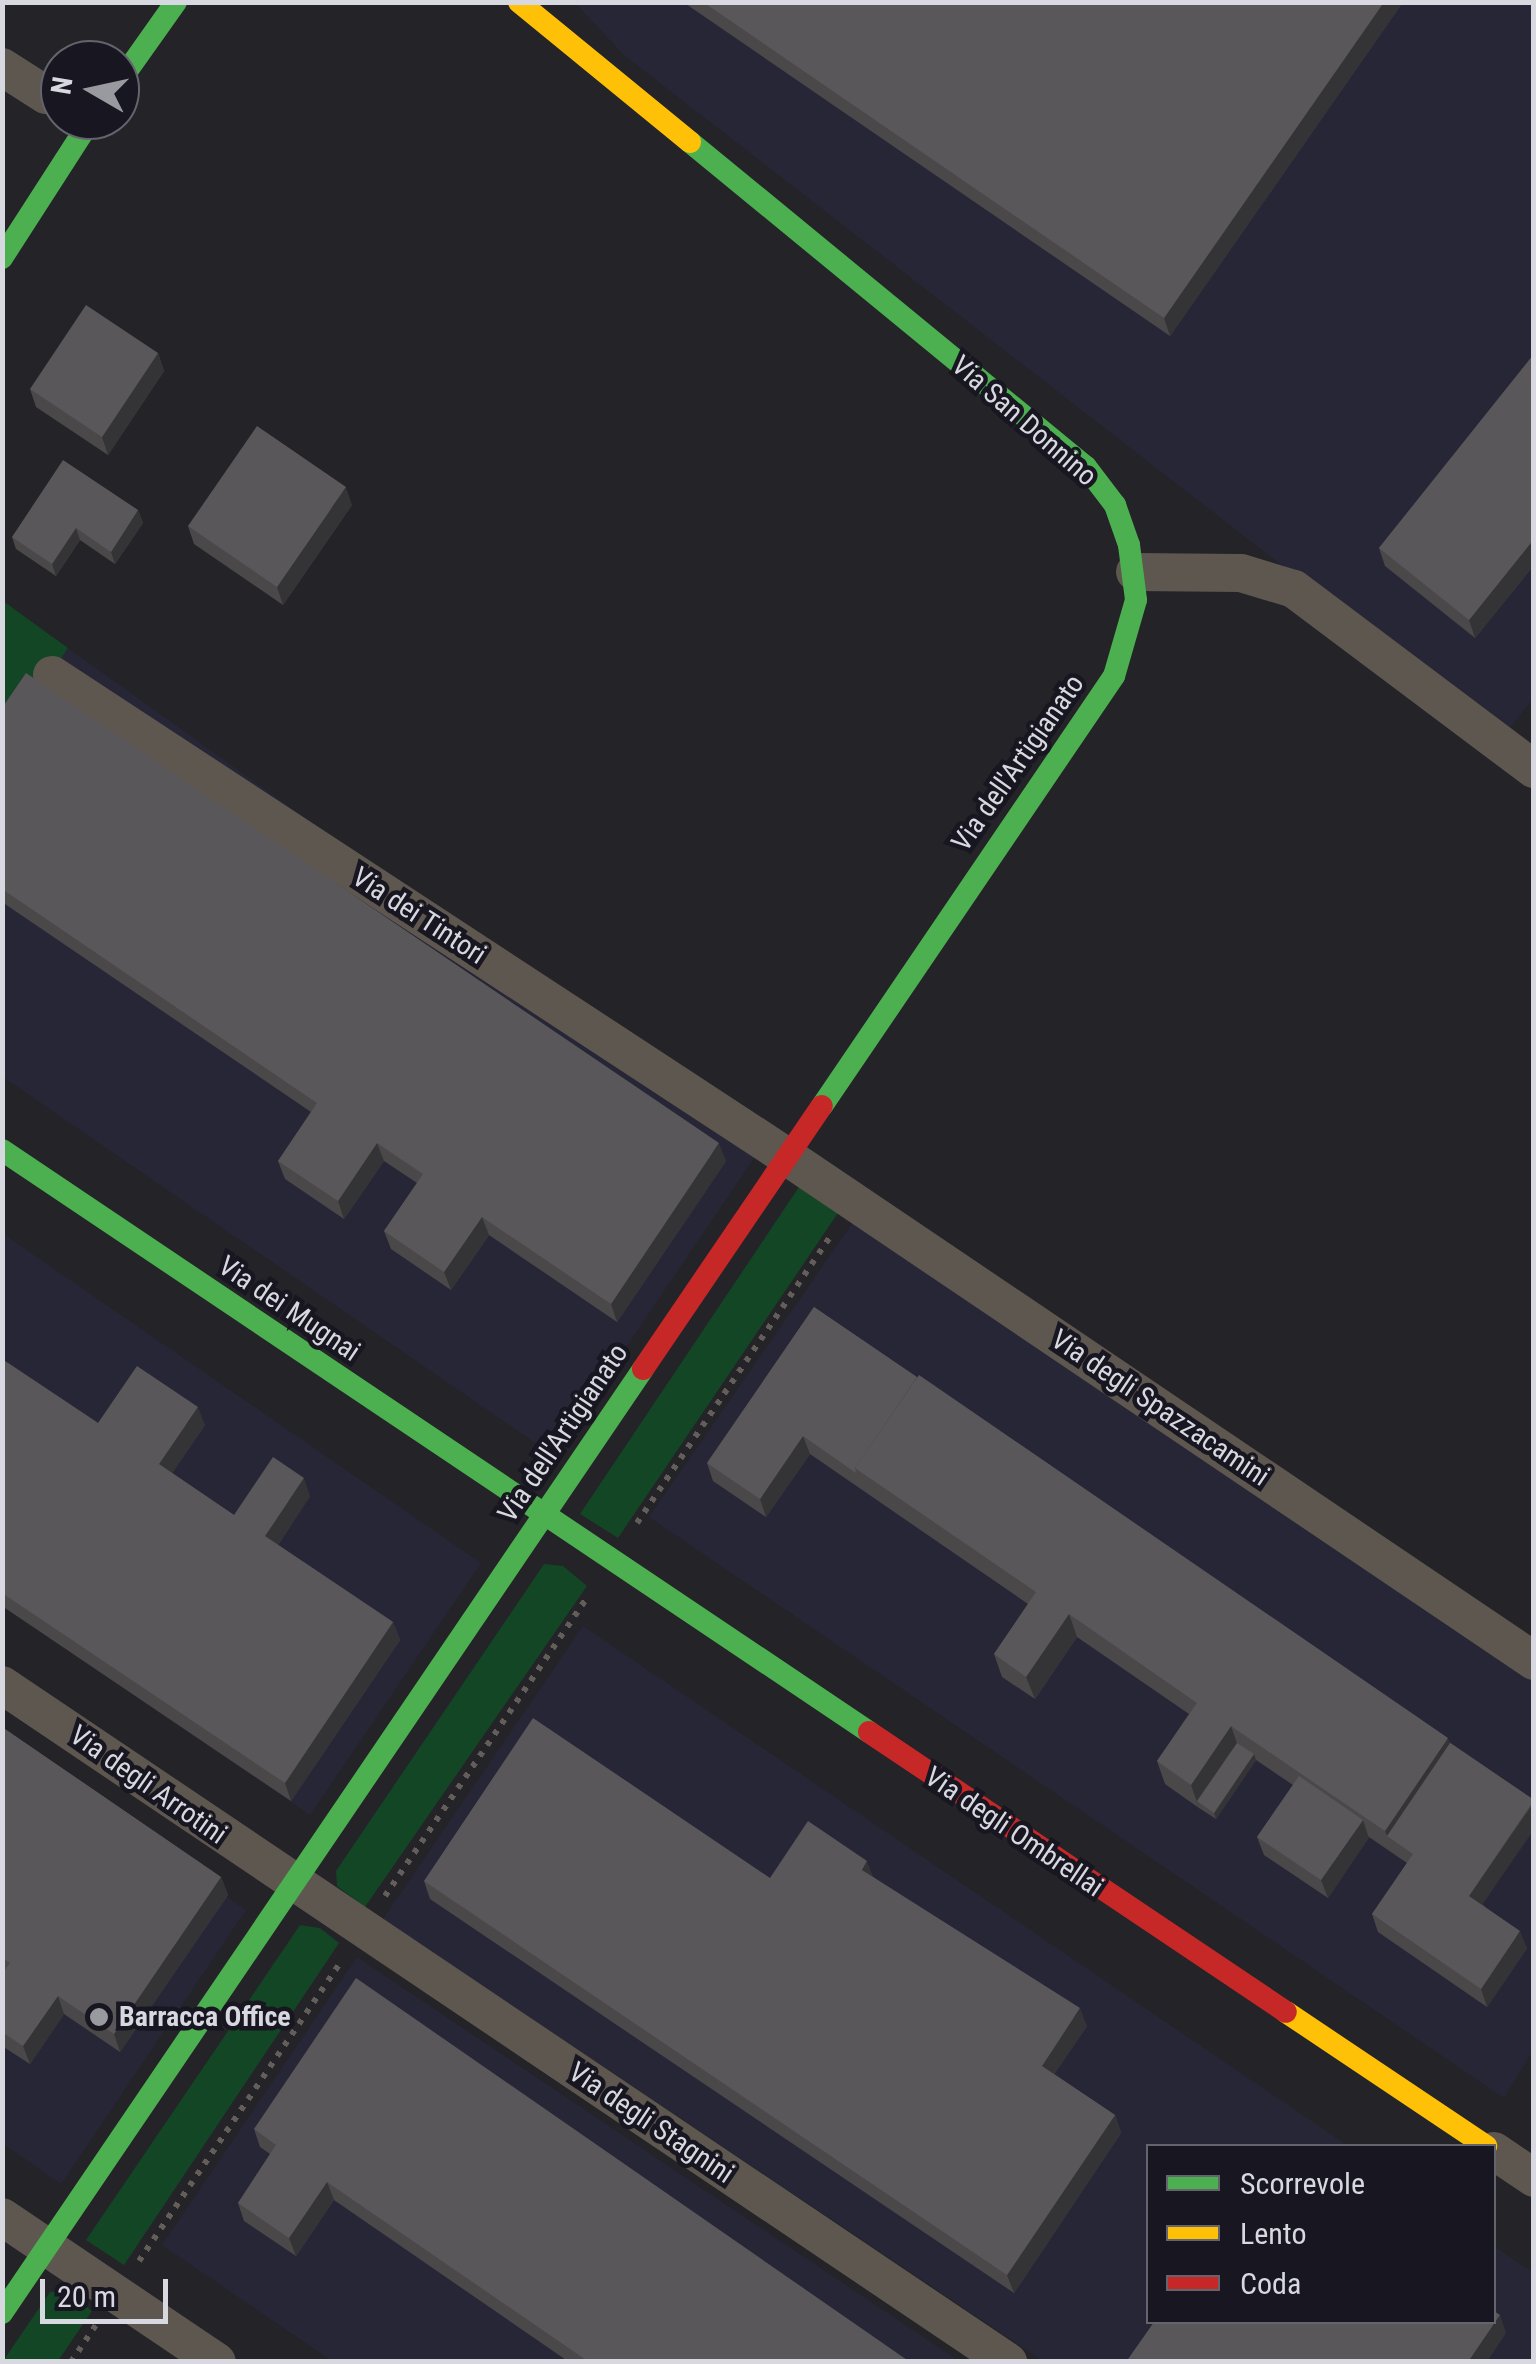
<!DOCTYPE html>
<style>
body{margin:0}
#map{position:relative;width:1536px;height:2364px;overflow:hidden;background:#232328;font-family:"Roboto Condensed",sans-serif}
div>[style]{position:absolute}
.built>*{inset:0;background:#262636}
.green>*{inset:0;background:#134625}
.path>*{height:6px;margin-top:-3px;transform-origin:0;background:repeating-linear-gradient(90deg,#635e5a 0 5px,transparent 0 13px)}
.street>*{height:38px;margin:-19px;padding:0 19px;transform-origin:19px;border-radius:19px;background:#5e574f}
.fast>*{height:22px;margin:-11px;padding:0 11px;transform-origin:11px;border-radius:11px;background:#4caf50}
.slow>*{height:22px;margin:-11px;padding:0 11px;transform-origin:11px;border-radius:11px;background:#ffc107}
.jam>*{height:22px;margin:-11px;padding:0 11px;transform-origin:11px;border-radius:11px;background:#c62828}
.wall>*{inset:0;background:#4b484a}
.shaded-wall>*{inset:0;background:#343336}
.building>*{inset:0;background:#5a575a}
.dots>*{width:28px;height:28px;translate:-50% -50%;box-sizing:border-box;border:5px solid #171621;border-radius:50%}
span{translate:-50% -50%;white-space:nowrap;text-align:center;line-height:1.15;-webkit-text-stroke:9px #171621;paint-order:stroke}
.street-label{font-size:28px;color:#d8d8e0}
.poi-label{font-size:28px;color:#d8d8e0;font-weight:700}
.left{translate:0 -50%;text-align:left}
.frame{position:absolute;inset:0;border:5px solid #d8d8e0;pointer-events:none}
.legend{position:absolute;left:1146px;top:2144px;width:350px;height:180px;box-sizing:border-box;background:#171621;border:2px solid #64646d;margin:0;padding:12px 18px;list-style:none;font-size:30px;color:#d8d8e0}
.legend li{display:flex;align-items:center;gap:20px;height:50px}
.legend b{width:50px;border:2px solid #64646d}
.north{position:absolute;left:40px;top:40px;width:100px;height:100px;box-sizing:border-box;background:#171621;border:2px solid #64646d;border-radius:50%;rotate:279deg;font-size:28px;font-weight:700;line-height:40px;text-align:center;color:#d8d8e0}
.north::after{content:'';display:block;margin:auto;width:35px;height:45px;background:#9999a0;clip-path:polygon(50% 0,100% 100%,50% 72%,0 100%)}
.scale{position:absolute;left:40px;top:2279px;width:128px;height:45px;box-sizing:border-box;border:5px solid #d8d8e0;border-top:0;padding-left:12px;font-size:30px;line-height:35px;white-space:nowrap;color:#d8d8e0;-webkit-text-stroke:8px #171621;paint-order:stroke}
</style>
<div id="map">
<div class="built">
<div style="clip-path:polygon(575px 3px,1533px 3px,1533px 699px,1503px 737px,625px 56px)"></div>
<div style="clip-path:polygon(68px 648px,312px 823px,771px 1133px,553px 1455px,3px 1077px,3px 745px)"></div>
<div style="clip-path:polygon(869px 1199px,1533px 1649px,1533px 2050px,1504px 2098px,649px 1517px)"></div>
<div style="clip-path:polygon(2px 1233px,481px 1563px,310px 1815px,3px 1606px)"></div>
<div style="clip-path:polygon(583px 1626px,1348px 2146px,1148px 2146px,1148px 2322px,1494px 2322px,1494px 2246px,1533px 2273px,1533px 2361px,1043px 2361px,383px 1919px)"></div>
<div style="clip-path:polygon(2px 1740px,246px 1910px,61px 2184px,3px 2144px)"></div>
<div style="clip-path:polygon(357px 1957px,959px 2361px,332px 2361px,162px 2245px)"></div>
</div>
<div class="green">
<div style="clip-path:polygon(3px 601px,68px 648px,3px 745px)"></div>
<div style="clip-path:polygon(799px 1187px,838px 1213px,618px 1538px,580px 1514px)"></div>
<div style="clip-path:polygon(544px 1564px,563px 1566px,587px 1586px,365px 1907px,337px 1886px,336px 1871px)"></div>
<div style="clip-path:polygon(300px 1925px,320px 1928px,339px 1943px,124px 2265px,86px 2240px)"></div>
<div style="clip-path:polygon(66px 2291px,92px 2311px,58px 2361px,3px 2361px,50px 2292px)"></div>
</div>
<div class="path">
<div style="left:637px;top:1523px;width:347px;rotate:-56deg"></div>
<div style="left:385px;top:1896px;width:362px;rotate:-55.9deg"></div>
<div style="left:139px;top:2261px;width:363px;rotate:-56deg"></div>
<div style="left:71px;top:2362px;width:45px;rotate:-56deg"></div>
</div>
<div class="street">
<div style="left:2px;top:67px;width:52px;rotate:32.5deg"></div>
<div style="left:1135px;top:572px;width:106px;rotate:0.5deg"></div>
<div style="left:1241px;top:573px;width:55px;rotate:16.8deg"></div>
<div style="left:1294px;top:589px;width:300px;rotate:36.9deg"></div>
<div style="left:52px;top:675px;width:878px;rotate:33.24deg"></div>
<div style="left:786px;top:1156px;width:903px;rotate:34.02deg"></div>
<div style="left:2px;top:1685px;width:1213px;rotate:33.94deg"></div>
<div style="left:1494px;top:2151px;width:48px;rotate:34deg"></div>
<div style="left:2px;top:2217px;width:259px;rotate:34deg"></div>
</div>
<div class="fast">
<div style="left:120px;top:81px;width:97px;rotate:-54.7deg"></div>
<div style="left:690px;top:142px;width:512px;rotate:39.38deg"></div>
<div style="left:1086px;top:467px;width:48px;rotate:52.7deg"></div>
<div style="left:1115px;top:505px;width:42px;rotate:70.7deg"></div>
<div style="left:1129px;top:545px;width:55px;rotate:82.7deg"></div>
<div style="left:1136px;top:600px;width:79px;rotate:106.1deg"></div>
<div style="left:1114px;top:676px;width:520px;rotate:124.18deg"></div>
<div style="left:2px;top:258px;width:164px;rotate:-57.2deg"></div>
<div style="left:2px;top:1150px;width:1044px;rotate:33.87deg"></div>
<div style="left:2px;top:2313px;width:1141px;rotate:-55.82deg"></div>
</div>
<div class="slow">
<div style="left:519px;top:2px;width:221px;rotate:39.3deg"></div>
<div style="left:1286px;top:2012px;width:241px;rotate:33.8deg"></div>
</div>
<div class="jam">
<div style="left:643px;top:1369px;width:318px;rotate:-55.8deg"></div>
<div style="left:869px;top:1732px;width:502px;rotate:33.88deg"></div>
</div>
<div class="wall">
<div style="clip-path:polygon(683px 2px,1403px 2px,1170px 336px)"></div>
<div style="clip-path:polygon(158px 353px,164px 371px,108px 455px,36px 407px,30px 389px)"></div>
<div style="clip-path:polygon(1534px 354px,1534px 565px,1475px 638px,1385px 566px,1379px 548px)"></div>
<div style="clip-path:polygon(352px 505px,283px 605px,194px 544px,188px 526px)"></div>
<div style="clip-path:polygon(138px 510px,143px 523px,115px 564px,80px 540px,56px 576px,16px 549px,12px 537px)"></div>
<div style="clip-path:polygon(2px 708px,726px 1161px,617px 1322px,489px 1235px,451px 1290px,391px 1249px,384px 1231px,417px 1183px,384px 1161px,344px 1219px,285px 1179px,278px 1161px,311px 1112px,2px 902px)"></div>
<div style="clip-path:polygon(814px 1307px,1534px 1800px,1534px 1829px,1482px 1904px,1527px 1948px,1487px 2007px,1378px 1932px,1372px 1914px,1407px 1863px,1369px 1837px,1328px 1898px,1264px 1855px,1257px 1837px,1293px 1785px,1256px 1760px,1216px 1819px,1199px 1808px,1165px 1784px,1157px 1761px,1189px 1714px,1077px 1637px,1035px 1699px,1002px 1677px,994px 1654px,1028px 1604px,810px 1454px,766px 1517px,713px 1481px,707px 1463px)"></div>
<div style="clip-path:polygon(2px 1359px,98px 1423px,205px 1425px,172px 1473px,234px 1515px,310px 1496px,278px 1545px,393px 1622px,400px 1640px,291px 1801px,2px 1606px)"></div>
<div style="clip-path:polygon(2px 1727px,221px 1877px,228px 1895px,120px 2052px,64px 2014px,30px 2064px,2px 2046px,2px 1974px,4px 1972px,2px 1971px)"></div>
<div style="clip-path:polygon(873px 1877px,1087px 2026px,1054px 2074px,1115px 2115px,1121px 2133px,1014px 2293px,430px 1899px,424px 1881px)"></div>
<div style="clip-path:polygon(254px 2129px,910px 2362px,569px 2362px,334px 2200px,296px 2256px,244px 2221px,238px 2203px,270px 2154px,260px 2147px)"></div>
</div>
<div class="shaded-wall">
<div style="clip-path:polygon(1384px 2px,1403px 2px,1170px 336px,1164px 318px)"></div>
<div style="clip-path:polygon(158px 353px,164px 371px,108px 455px,102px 437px)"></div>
<div style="clip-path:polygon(346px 487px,352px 505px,283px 605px,277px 587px)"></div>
<div style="clip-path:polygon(138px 510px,143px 523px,115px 564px,111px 552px)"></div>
<div style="clip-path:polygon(76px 528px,80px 540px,56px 576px,52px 564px)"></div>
<div style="clip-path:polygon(1534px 539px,1534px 565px,1475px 638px,1469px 620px)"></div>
<div style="clip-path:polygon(377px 1143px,384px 1161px,344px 1219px,338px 1201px)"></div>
<div style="clip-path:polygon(719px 1143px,726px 1161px,617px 1322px,611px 1304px)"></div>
<div style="clip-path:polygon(482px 1217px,489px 1235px,451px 1290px,444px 1272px)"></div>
<div style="clip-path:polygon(198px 1407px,205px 1425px,166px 1482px,159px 1464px)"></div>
<div style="clip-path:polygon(803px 1436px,810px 1454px,766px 1517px,760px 1499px)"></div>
<div style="clip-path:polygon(304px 1478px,310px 1496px,272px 1554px,265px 1536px)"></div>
<div style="clip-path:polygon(1069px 1614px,1077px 1637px,1035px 1699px,1026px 1677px)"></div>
<div style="clip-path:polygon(393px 1622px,400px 1640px,291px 1801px,285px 1783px)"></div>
<div style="clip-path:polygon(1231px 1726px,1239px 1749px,1197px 1801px,1199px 1808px,1191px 1785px)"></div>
<div style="clip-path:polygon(1448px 1738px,1457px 1761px,1387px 1836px,1385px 1831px)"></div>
<div style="clip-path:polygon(1254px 1754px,1256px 1760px,1216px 1819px,1214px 1813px)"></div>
<div style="clip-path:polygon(1534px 1802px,1534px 1829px,1476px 1914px,1469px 1896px)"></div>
<div style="clip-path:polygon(1363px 1820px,1369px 1838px,1328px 1898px,1321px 1880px)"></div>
<div style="clip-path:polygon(867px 1861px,874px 1879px,862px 1870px)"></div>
<div style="clip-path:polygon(221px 1877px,228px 1895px,120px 2052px,114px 2034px)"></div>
<div style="clip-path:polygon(1520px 1931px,1527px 1948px,1487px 2007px,1481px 1989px)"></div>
<div style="clip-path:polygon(58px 1996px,64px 2014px,30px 2064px,23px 2046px)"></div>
<div style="clip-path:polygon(1080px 2008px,1087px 2026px,1048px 2084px,1042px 2066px)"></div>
<div style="clip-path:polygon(1115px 2115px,1121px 2133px,1014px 2293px,1007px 2275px)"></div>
<div style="clip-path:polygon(327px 2182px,334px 2200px,296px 2256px,289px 2238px)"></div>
<div style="clip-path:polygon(1500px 2315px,1506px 2333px,1487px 2362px,1468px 2362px)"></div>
</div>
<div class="building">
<div style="clip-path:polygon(703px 2px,1384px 2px,1164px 318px)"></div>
<div style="clip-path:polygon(86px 305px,158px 353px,102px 437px,30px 389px)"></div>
<div style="clip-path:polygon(1534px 354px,1534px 539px,1469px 620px,1379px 548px)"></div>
<div style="clip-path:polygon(257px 426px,346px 487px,277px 587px,188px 526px)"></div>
<div style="clip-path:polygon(63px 460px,138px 510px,111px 552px,76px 528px,52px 564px,12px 537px)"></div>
<div style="clip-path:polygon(26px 673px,719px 1143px,611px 1304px,482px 1217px,444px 1272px,384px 1231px,423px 1174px,377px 1143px,338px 1201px,278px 1161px,317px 1103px,2px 889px,2px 708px)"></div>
<div style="clip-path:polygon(814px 1307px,917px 1377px,855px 1468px,856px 1473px,803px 1436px,760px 1499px,707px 1463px)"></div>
<div style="clip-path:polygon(2px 1359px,98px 1423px,137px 1366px,198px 1407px,159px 1464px,234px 1515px,273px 1457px,304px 1478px,265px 1536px,393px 1622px,285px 1783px,2px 1593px)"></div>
<div style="clip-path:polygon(919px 1375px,1448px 1738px,1385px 1831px,1231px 1726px,1191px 1785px,1157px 1761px,1197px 1703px,1069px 1614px,1026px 1677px,994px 1654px,1036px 1592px,855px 1468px)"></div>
<div style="clip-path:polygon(533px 1718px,770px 1878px,808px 1821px,867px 1861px,862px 1870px,1080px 2008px,1042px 2066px,1115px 2115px,1007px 2275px,424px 1881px)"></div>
<div style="clip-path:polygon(2px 1727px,221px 1877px,114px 2034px,58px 1996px,23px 2046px,2px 2032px,2px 1974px,10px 1963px,2px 1958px)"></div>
<div style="clip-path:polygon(1237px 1743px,1254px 1754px,1214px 1813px,1197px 1801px)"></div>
<div style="clip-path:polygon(1450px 1743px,1534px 1800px,1469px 1896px,1520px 1931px,1481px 1989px,1372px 1914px,1413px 1854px,1387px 1836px)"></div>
<div style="clip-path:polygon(1299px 1776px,1363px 1820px,1321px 1880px,1257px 1837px)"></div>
<div style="clip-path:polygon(356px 1978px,910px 2362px,589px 2362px,327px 2182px,289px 2238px,238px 2203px,276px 2145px,254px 2129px)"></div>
<div style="clip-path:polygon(1494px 2311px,1500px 2315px,1468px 2362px,1126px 2362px,1154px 2322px,1494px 2322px)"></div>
</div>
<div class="dots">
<div style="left:99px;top:2017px;background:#9999a0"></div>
</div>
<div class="street-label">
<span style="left:1024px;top:421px;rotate:41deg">Via San Donnino</span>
<span style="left:1018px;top:763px;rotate:-55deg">Via dell'Artigianato</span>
<span style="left:419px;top:916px;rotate:33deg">Via dei Tintori</span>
<span style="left:289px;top:1309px;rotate:34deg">Via dei Mugnai</span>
<span style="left:1160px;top:1408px;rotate:34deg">Via degli Spazzacamini</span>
<span style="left:563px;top:1433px;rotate:-56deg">Via dell'Artigianato</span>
<span style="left:148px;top:1785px;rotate:35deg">Via degli Arrotini</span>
<span style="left:1014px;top:1832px;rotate:34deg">Via degli Ombrellai</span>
<span style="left:651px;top:2123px;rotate:34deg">Via degli Stagnini</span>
</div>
<div class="poi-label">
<span class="left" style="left:119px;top:2017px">Barracca Office</span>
</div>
<div class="frame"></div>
<ul class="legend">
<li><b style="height:12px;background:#4caf50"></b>Scorrevole</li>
<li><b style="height:12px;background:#ffc107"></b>Lento</li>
<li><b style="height:12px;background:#c62828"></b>Coda</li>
</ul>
<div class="north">N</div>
<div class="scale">20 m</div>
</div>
